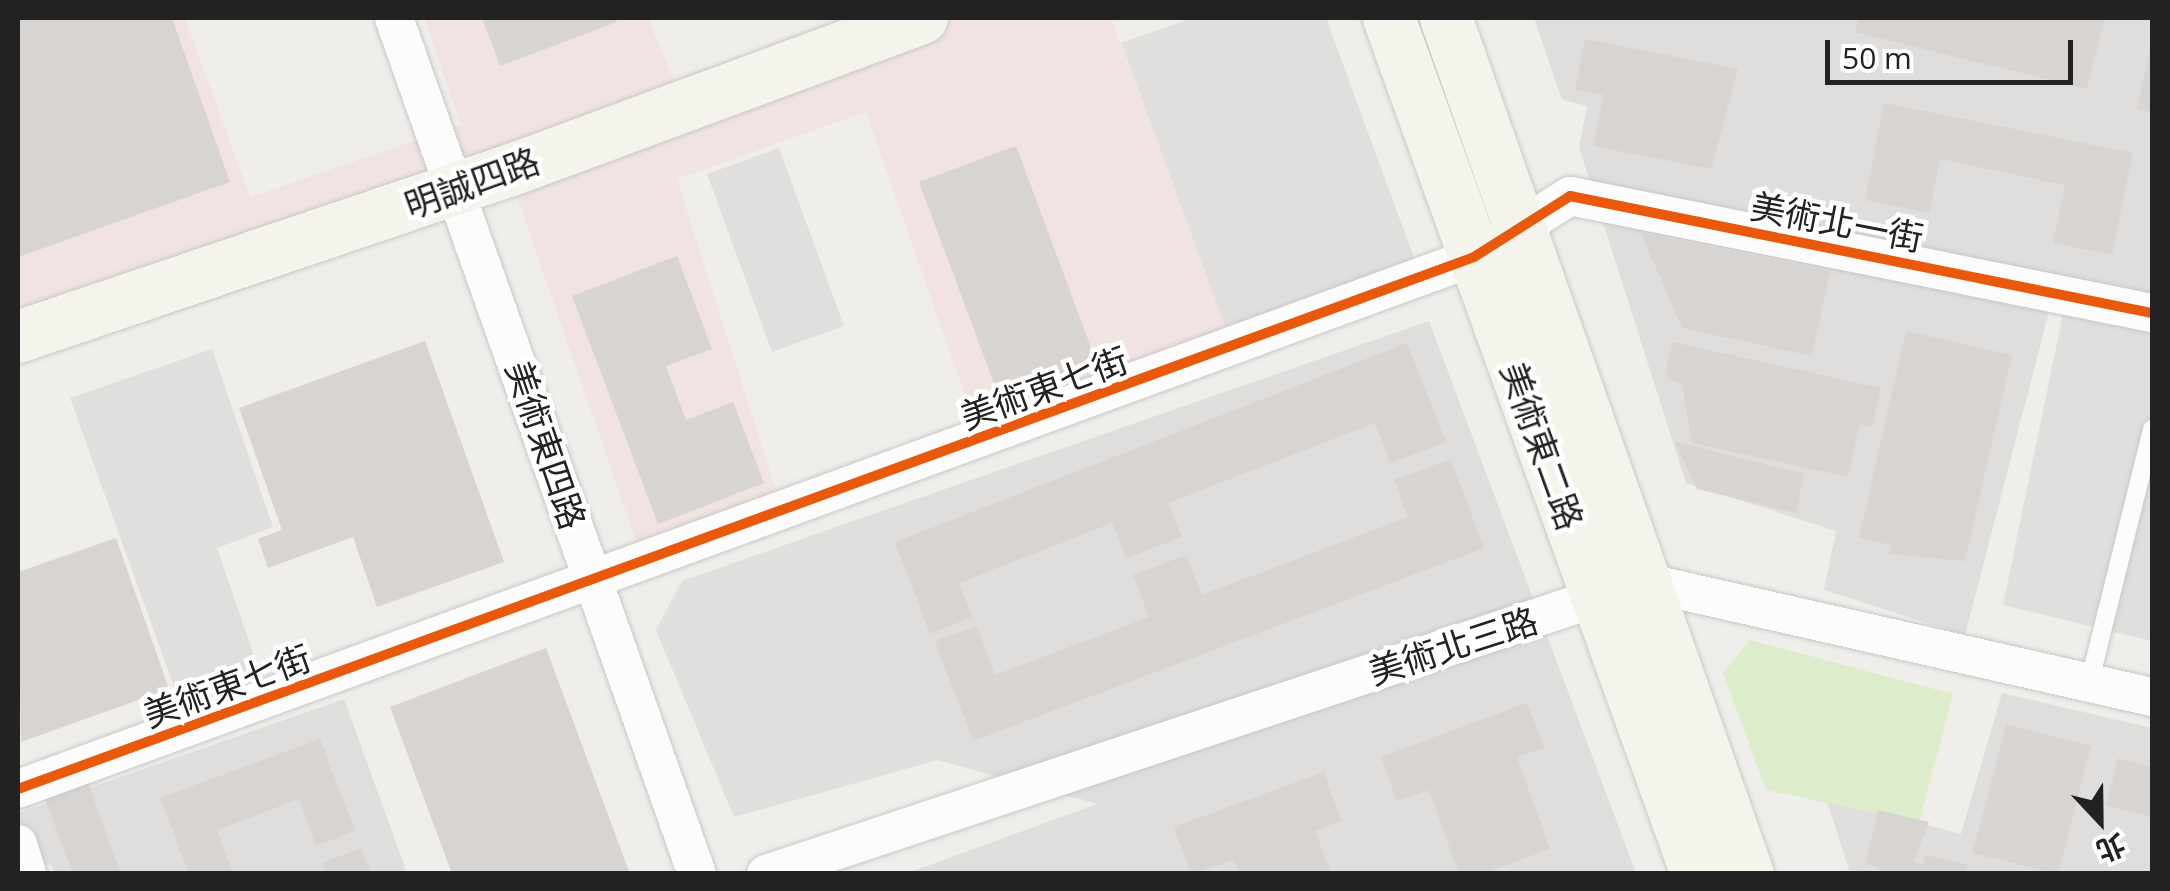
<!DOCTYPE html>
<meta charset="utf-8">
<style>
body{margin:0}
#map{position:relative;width:2170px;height:891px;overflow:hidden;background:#f0eeeb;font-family:"Open Sans","Noto Sans TC",sans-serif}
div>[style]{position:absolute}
.residential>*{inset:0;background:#dfdedc}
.commercial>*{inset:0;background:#f1e3e1}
.grass>*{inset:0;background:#ddeccb}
.parking>*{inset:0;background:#e0dfde}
.building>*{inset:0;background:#d7d4d2}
.roads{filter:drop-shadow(0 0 2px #c9c8c7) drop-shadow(0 0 2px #c9c8c7)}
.lane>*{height:18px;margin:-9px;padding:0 9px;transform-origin:9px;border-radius:9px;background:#fdfcfc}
.street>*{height:38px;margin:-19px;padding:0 19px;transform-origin:19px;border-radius:19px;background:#fdfcfc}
.secondary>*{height:52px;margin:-26px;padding:0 26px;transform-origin:26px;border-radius:26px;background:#f4f4ed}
.cycleway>*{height:10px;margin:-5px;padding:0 5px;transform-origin:5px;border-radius:5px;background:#e8590c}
span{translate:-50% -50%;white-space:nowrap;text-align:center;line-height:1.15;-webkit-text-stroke:9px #fff;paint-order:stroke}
.street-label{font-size:35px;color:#222}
.frame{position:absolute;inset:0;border:20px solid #222;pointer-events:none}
.north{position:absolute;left:2050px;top:771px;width:100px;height:100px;-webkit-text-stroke:8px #fff;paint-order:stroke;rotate:158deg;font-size:28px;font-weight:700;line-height:40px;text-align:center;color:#222}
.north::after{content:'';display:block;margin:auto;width:35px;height:45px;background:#222;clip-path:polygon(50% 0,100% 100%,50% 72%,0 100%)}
.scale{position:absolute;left:1825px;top:40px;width:248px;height:45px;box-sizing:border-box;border:5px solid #222;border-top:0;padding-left:12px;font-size:30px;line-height:35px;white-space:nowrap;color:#222;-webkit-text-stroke:8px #fff;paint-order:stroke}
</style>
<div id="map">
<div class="residential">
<div style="clip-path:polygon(1534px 18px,2152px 18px,2152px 294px,2058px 277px,1965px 635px,1824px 590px,1836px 531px,1686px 483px,1579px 147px,1587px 106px,1562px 100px)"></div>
<div style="clip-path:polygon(1429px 321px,1636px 873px,908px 873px,1097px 804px,938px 760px,853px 521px)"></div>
<div style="clip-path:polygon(2002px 693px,2152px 728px,2152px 873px,1850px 873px,1826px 798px,1961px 834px)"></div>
<div style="clip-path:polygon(344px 699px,407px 873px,55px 874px,51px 864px,18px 873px,18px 813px)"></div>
</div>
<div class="commercial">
<div style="clip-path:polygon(18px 18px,185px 18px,250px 197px,461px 125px,424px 18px,648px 18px,674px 81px,843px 18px,1111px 18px,1226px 329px,973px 418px,866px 112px,677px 179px,777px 494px,637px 544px,515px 191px,18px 363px)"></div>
</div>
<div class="grass">
<div style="clip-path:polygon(1750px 640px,1953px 694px,1919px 823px,1766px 790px,1723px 673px)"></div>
</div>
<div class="parking">
<div style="clip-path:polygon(1193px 18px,1326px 18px,1416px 263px,1226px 329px,1121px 43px)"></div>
<div style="clip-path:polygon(779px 148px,844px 326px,772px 352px,707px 174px)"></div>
<div style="clip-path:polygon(2065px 304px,2152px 325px,2152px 641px,2003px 605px)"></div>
<div style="clip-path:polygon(212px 349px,273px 527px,217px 548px,258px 667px,177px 695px,70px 398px)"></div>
<div style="clip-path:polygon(853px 521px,938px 760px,734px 817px,656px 630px,682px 581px)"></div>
</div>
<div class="building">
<div style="clip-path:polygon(18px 18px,172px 18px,230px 182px,18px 257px)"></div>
<div style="clip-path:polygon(482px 18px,616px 18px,617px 22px,500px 66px)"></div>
<div style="clip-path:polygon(1859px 18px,2105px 18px,2087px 89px,1855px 32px)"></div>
<div style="clip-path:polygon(1585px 39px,1738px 69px,1711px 169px,1593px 146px,1604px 95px,1575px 90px)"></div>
<div style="clip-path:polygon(2151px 44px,2152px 44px,2152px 112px,2137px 109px)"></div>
<div style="clip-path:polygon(1884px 103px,2133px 153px,2112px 255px,2053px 243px,2065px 185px,1940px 159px,1929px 213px,1865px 200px)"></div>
<div style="clip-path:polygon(1016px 146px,1099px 369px,1002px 405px,919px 182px)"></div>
<div style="clip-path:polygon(1641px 233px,1830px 272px,1812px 356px,1682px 328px)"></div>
<div style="clip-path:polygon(677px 256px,712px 349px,666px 366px,686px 420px,733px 402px,764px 483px,658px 524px,572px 296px)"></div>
<div style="clip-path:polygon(1906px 331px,2012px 355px,1965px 561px,1889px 554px,1891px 545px,1859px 538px)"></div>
<div style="clip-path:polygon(425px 341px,504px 562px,377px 607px,353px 537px,268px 568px,258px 539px,282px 530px,239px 408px)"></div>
<div style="clip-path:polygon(1672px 342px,1881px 388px,1872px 427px,1860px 424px,1848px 477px,1692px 443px,1682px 385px,1665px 375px)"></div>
<div style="clip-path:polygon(1407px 343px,1446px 442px,1390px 463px,1375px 423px,1168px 503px,1182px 537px,1126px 558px,1112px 523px,959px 583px,972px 617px,930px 634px,895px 542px)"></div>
<div style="clip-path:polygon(1674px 441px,1804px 474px,1796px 513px,1697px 489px)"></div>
<div style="clip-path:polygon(1451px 459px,1484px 548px,973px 741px,935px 641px,977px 626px,995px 675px,1149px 617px,1133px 575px,1186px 555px,1202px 595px,1408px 517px,1394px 480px)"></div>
<div style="clip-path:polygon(116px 538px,169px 689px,21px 742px,18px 572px)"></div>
<div style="clip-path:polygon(546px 648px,630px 874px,452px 874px,390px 707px)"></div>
<div style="clip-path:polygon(1527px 703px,1544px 748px,1517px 757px,1550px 849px,1482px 874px,1459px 874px,1429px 790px,1397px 801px,1381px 757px)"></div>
<div style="clip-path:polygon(2006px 724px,2091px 746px,2058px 874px,1973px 853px)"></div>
<div style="clip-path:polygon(320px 739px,355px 831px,316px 846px,299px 799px,217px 830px,233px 872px,189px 874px,160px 798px)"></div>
<div style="clip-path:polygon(2118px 758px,2152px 767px,2152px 817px,2106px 806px)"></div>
<div style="clip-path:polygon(1324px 772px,1341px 821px,1315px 831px,1331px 874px,1239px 874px,1234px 860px,1191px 874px,1174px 827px)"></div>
<div style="clip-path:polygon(88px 783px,121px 874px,73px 874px,45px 799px)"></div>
<div style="clip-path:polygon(1878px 810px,1929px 822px,1913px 862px,1923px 864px,1925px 855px,1968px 865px,1966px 874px,1890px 874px,1866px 863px)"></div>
<div style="clip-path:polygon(361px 848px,371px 874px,326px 874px,322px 863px)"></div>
</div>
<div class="roads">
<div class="lane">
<div style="left:2089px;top:684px;width:263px;rotate:-76.1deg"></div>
</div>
<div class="street">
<div style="left:394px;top:18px;width:908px;rotate:70.51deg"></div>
<div style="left:18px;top:789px;width:1550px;rotate:-20.07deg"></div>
<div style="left:1474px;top:257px;width:114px;rotate:-32.4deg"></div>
<div style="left:1570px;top:196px;width:594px;rotate:11.37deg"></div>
<div style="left:18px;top:844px;width:31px;rotate:73deg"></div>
<div style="left:766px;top:874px;width:925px;rotate:-18.4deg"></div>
<div style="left:1644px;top:582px;width:521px;rotate:12.76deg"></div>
</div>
<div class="secondary">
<div style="left:1389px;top:18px;width:910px;rotate:70.21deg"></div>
<div style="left:1446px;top:18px;width:908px;rotate:70.57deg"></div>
<div style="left:18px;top:337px;width:524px;rotate:-18.71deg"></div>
<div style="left:514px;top:169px;width:435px;rotate:-20.3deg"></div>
</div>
</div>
<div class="cycleway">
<div style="left:18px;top:789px;width:1550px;rotate:-20.07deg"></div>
<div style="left:1474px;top:257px;width:114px;rotate:-32.4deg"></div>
<div style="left:1570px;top:196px;width:594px;rotate:11.37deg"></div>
</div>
<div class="street-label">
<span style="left:472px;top:183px;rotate:-20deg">明誠四路</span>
<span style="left:1837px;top:222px;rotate:11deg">美術北一街</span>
<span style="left:1044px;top:388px;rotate:-20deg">美術東七街</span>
<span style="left:546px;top:445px;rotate:71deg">美術東四路</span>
<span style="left:1542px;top:446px;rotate:70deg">美術東二路</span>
<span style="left:1453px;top:646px;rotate:-18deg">美術北三路</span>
<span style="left:227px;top:686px;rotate:-20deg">美術東七街</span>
</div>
<div class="frame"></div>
<div class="north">北</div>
<div class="scale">50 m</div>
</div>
